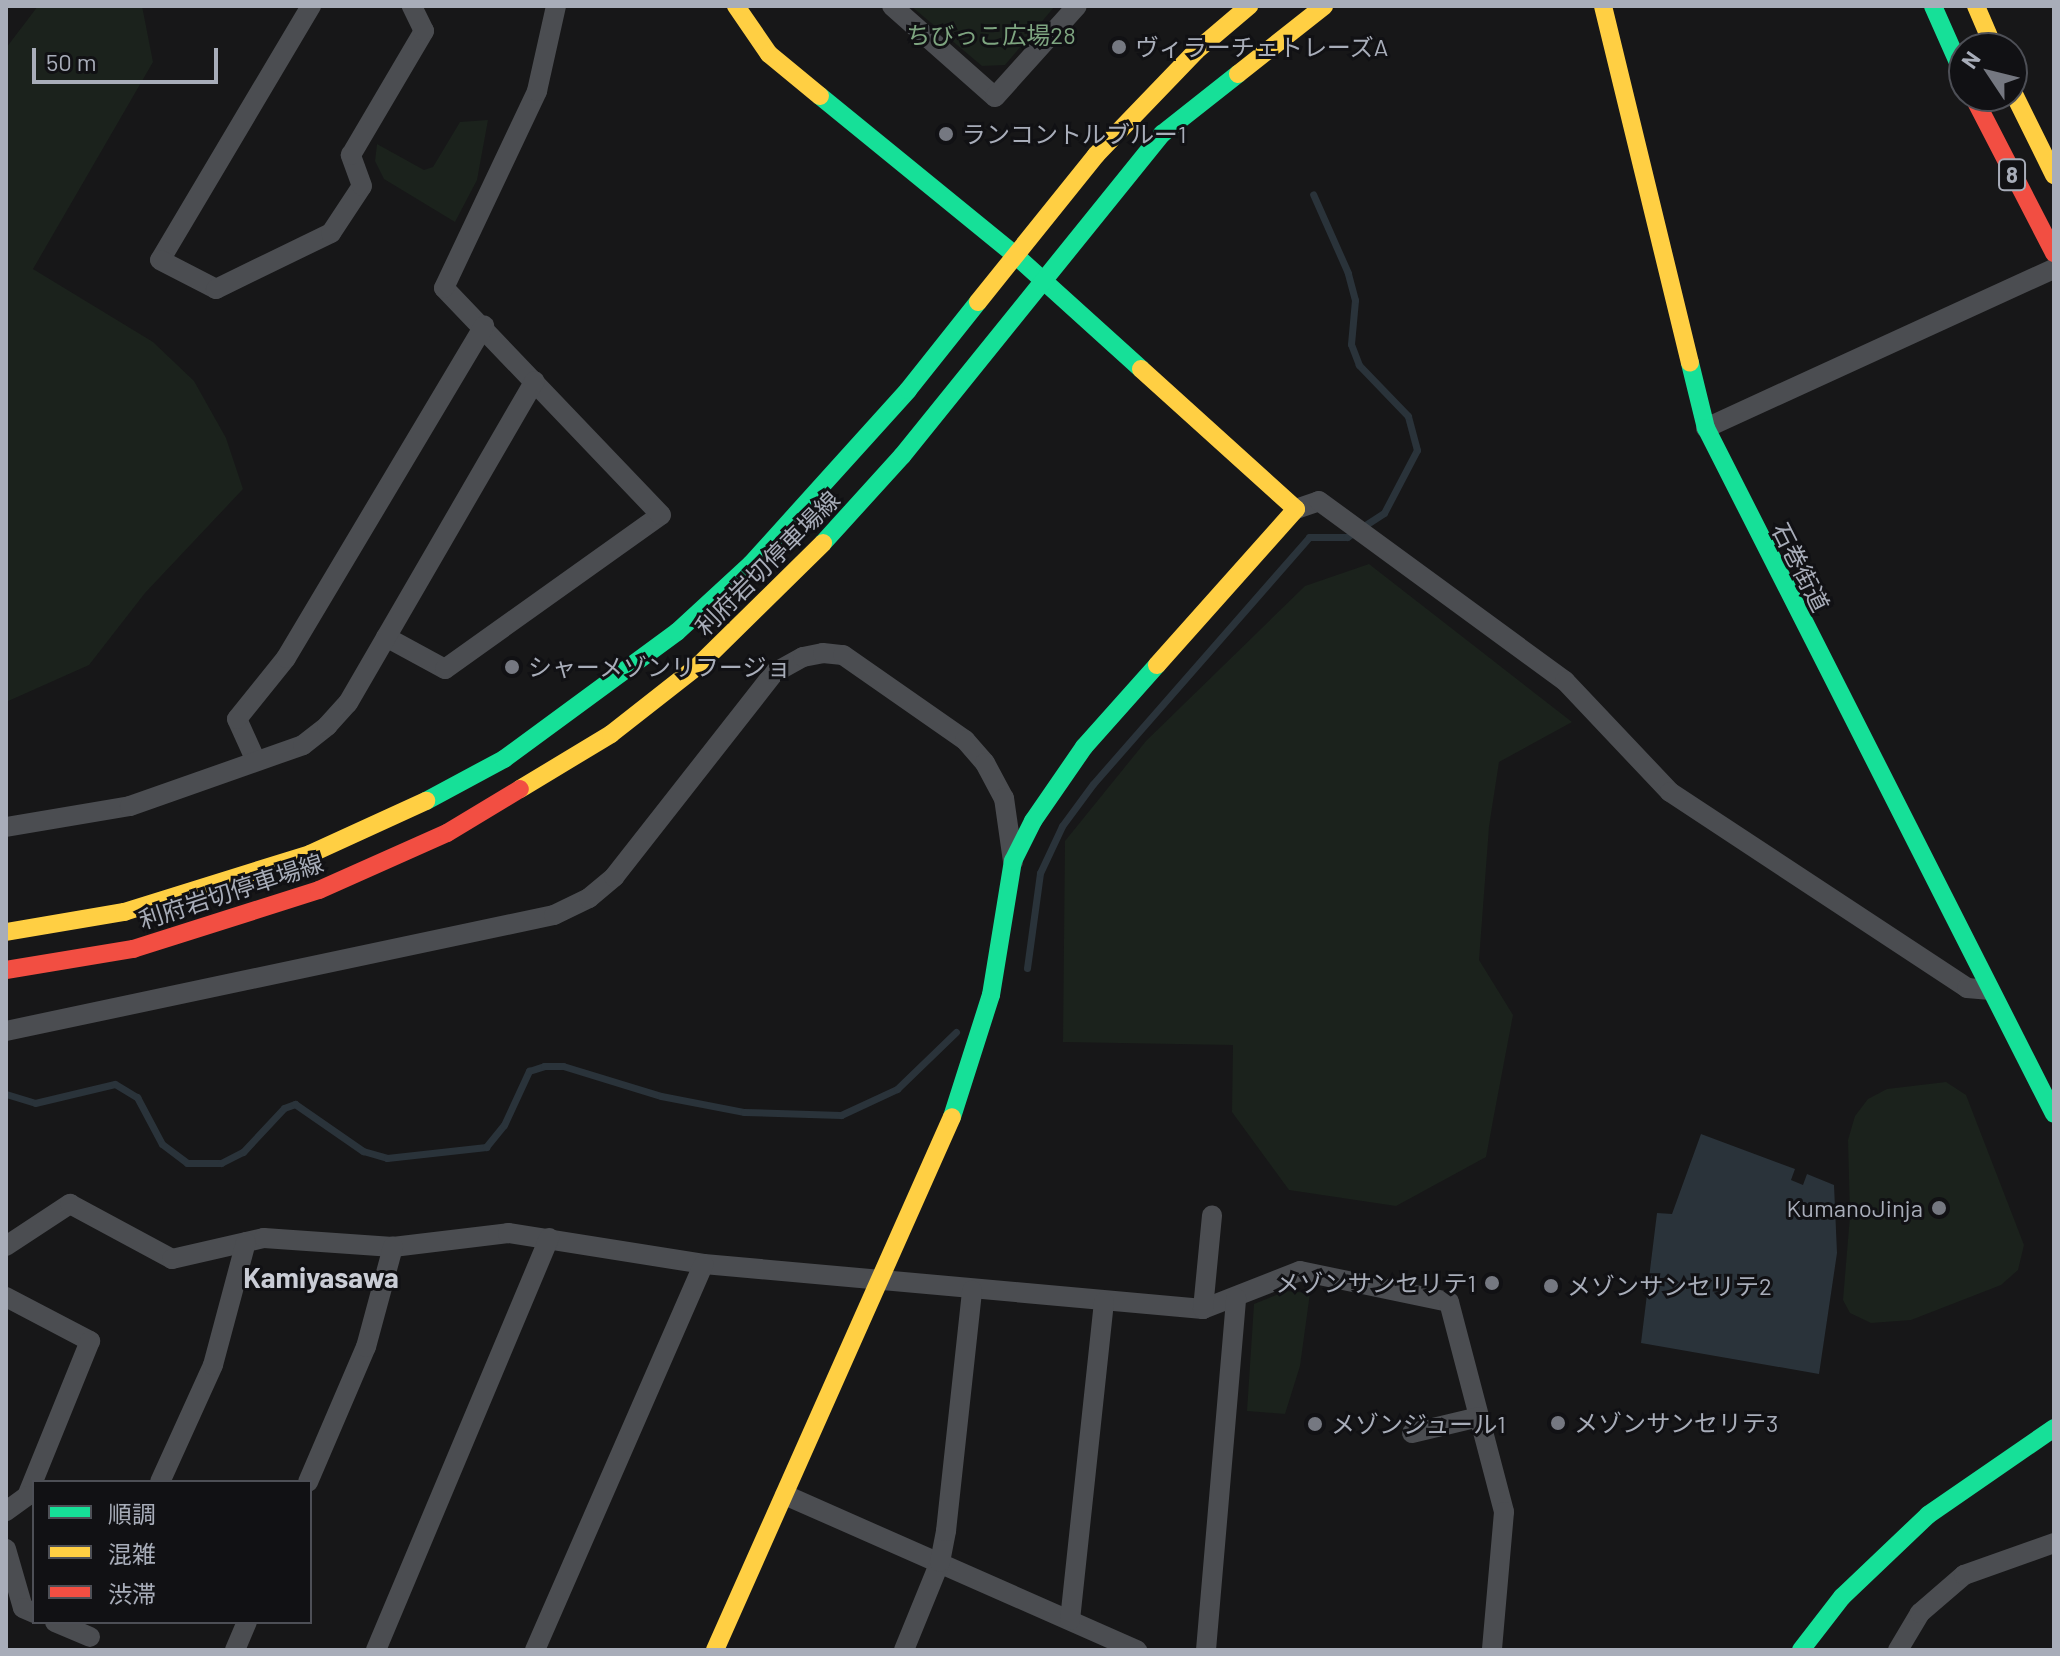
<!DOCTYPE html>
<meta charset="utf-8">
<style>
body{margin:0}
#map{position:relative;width:2060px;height:1656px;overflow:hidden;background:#171718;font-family:Barlow,"Noto Sans JP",sans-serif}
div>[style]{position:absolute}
.green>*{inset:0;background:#1b221c}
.water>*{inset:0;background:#2a333a}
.stream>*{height:7px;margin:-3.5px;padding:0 3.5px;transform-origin:3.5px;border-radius:3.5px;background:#2a333a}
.street>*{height:20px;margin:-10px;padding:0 10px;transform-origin:10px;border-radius:10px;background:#4b4d51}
.fast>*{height:18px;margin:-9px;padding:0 9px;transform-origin:9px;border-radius:9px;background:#16e098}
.slow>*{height:18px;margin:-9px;padding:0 9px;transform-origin:9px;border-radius:9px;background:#ffcf43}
.jam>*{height:18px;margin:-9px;padding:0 9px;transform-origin:9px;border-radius:9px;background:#f24e42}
.dots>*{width:22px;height:22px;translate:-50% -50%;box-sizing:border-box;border:4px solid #111114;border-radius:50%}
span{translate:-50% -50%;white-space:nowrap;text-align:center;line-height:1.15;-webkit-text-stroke:6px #111114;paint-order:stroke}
.shield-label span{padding:2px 6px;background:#111114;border:2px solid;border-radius:6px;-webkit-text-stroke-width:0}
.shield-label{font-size:22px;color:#a8adb9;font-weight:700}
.park-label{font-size:24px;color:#7ea580}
.poi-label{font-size:24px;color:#a8adb9}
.left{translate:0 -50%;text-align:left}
.right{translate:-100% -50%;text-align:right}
.street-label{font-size:24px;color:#a8adb9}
.quarter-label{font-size:28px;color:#c9ccd5;font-weight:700}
.frame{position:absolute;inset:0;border:8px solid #a8adb9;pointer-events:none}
.legend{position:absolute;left:32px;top:1480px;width:280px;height:144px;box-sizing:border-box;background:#111114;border:2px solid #4d4f56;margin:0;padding:10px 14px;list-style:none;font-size:24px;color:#a8adb9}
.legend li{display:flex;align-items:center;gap:16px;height:40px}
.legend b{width:40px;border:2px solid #4d4f56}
.north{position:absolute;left:1948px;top:32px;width:80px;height:80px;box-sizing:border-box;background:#111114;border:2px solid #4d4f56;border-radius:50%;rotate:305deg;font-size:22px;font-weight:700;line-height:32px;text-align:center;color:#a8adb9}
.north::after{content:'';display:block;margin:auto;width:28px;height:36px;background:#757881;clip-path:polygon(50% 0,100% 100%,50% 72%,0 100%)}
.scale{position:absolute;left:32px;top:48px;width:186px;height:36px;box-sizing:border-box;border:4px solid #a8adb9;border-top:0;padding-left:10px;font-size:24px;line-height:28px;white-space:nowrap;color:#a8adb9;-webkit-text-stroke:6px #111114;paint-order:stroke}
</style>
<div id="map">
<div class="green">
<div style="clip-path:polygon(38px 6px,142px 6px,153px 62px,33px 269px,153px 342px,194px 381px,226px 438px,243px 489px,145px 593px,89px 665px,6px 702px,6px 48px)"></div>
<div style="clip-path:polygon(911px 6px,1055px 6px,1005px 65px,982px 66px)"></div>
<div style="clip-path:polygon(488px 120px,477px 180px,455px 222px,384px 179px,375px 161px,377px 144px,424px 170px,433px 167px,460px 122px)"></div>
<div style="clip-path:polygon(1369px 564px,1572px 722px,1499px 762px,1489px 827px,1479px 960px,1513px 1015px,1486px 1157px,1396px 1206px,1289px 1190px,1232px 1112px,1233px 1045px,1063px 1042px,1065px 841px,1146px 741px,1305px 586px)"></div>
<div style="clip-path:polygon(1946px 1082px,1966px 1095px,2024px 1245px,2018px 1270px,2001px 1285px,1911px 1320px,1871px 1323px,1850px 1313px,1843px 1300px,1850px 1216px,1848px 1140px,1855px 1116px,1868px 1099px,1887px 1089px)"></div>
<div style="clip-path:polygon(1286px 1291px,1310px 1293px,1300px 1366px,1285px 1414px,1247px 1411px,1254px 1304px)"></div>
</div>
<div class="water">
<div style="clip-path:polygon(1701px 1134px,1795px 1169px,1791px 1180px,1803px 1185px,1807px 1174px,1834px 1185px,1837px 1253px,1819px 1374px,1641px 1343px,1657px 1213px,1672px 1214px)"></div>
</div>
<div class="stream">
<div style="left:1027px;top:968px;width:96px;rotate:-82.2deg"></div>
<div style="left:1040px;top:873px;width:52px;rotate:-64.9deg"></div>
<div style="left:1062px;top:826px;width:52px;rotate:-53.6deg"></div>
<div style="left:1093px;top:784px;width:328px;rotate:-48.8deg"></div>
<div style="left:1309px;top:537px;width:38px"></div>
<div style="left:1347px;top:537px;width:44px;rotate:-33deg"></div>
<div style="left:1384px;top:513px;width:71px;rotate:-62.4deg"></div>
<div style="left:1417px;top:450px;width:35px;rotate:-105deg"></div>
<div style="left:1408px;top:416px;width:71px;rotate:-133.9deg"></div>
<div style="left:1359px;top:365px;width:22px;rotate:-111deg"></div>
<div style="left:1351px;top:344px;width:44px;rotate:-84.8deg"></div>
<div style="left:1355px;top:300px;width:28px;rotate:-105deg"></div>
<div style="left:1348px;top:273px;width:86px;rotate:-113.9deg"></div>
<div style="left:6px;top:1094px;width:30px;rotate:17deg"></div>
<div style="left:35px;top:1103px;width:82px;rotate:-13.4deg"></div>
<div style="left:115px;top:1084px;width:26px;rotate:31deg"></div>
<div style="left:137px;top:1097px;width:53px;rotate:62deg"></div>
<div style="left:162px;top:1144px;width:31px;rotate:37deg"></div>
<div style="left:187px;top:1163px;width:34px"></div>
<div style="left:221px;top:1163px;width:25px;rotate:-27deg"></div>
<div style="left:243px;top:1152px;width:60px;rotate:-47deg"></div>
<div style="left:284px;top:1108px;width:12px;rotate:-20deg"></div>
<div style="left:295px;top:1104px;width:83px;rotate:34.7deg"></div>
<div style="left:363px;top:1151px;width:25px;rotate:16deg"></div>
<div style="left:387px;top:1158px;width:100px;rotate:-6.3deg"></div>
<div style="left:486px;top:1147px;width:28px;rotate:-51deg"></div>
<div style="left:504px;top:1125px;width:60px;rotate:-65.2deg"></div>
<div style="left:529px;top:1071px;width:16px;rotate:-18deg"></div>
<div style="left:544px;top:1066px;width:19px"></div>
<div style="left:563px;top:1066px;width:102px;rotate:17deg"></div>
<div style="left:661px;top:1096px;width:85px;rotate:10.9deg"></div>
<div style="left:744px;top:1112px;width:97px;rotate:1.8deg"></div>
<div style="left:841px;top:1115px;width:62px;rotate:-24.9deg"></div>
<div style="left:897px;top:1089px;width:82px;rotate:-44deg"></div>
</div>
<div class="street">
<div style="left:311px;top:6px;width:295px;rotate:120.7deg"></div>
<div style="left:160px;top:260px;width:63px;rotate:27.4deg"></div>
<div style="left:216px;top:289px;width:128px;rotate:-26deg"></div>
<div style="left:331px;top:233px;width:56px;rotate:-56.6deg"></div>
<div style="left:362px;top:186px;width:33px;rotate:-110deg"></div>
<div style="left:351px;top:155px;width:144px;rotate:-59.5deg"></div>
<div style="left:424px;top:31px;width:28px;rotate:-116deg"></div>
<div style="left:892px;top:6px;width:137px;rotate:41.5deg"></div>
<div style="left:995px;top:97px;width:122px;rotate:-48deg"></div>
<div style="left:1706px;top:428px;width:383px;rotate:-24.6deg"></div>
<div style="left:1296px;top:509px;width:24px;rotate:-19deg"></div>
<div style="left:1319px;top:501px;width:305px;rotate:36.2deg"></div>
<div style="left:1565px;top:681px;width:153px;rotate:46.6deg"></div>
<div style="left:1670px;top:792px;width:356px;rotate:33.4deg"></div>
<div style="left:1967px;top:988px;width:21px;rotate:5deg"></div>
<div style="left:386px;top:637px;width:67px;rotate:28.5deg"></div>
<div style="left:445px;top:669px;width:265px;rotate:-35.5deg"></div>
<div style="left:661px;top:515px;width:314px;rotate:-133.7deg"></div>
<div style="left:444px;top:288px;width:218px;rotate:-64.7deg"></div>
<div style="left:537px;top:91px;width:87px;rotate:-77.4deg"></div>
<div style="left:256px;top:761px;width:46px;rotate:-114.3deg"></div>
<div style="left:237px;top:719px;width:78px;rotate:-51.2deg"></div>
<div style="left:286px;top:658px;width:387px;rotate:-59.2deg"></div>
<div style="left:6px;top:827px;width:126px;rotate:-9.6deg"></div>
<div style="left:130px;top:806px;width:183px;rotate:-19.4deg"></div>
<div style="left:303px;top:745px;width:31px;rotate:-38deg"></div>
<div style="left:327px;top:726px;width:31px;rotate:-48deg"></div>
<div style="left:348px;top:703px;width:372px;rotate:-59.9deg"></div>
<div style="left:6px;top:1031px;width:560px;rotate:-11.95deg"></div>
<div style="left:554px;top:915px;width:39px;rotate:-26deg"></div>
<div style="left:589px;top:898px;width:33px;rotate:-40deg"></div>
<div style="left:614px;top:877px;width:259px;rotate:-51.9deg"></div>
<div style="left:774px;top:673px;width:33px;rotate:-29deg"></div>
<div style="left:803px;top:657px;width:20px;rotate:-11deg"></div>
<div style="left:823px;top:653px;width:20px;rotate:6deg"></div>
<div style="left:843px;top:655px;width:149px;rotate:34.9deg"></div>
<div style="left:965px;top:740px;width:30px;rotate:49deg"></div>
<div style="left:985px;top:763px;width:40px;rotate:62deg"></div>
<div style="left:1004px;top:798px;width:64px;rotate:81.9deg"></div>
<div style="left:6px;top:1246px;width:77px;rotate:-33.3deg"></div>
<div style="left:70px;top:1204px;width:116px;rotate:28.3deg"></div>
<div style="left:172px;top:1259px;width:94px;rotate:-12.9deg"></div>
<div style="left:264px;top:1238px;width:129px;rotate:4deg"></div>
<div style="left:393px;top:1247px;width:116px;rotate:-6.9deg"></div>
<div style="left:508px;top:1233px;width:198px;rotate:9deg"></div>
<div style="left:704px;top:1264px;width:501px;rotate:5.15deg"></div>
<div style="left:1203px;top:1309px;width:104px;rotate:-21.4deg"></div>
<div style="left:1300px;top:1271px;width:152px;rotate:11.8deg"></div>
<div style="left:1449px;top:1302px;width:217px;rotate:75.3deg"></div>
<div style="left:1504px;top:1512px;width:139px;rotate:95deg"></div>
<div style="left:6px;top:1297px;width:95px;rotate:27.6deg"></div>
<div style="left:90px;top:1341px;width:167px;rotate:112.1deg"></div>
<div style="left:27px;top:1496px;width:26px;rotate:144deg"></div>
<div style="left:1203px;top:1309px;width:94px;rotate:-84.5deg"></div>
<div style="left:1412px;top:1433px;width:69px;rotate:-13.4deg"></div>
<div style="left:160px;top:1482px;width:128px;rotate:-65.6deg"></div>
<div style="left:213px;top:1365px;width:127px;rotate:-75deg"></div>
<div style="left:308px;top:1482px;width:147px;rotate:-66.8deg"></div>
<div style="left:366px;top:1347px;width:104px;rotate:-74.9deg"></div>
<div style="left:785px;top:1495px;width:385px;rotate:23.8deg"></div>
<div style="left:6px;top:1549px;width:61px;rotate:73.9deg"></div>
<div style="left:23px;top:1608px;width:12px;rotate:24deg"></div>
<div style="left:1070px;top:1620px;width:320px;rotate:-83.9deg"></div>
<div style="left:55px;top:1622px;width:38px;rotate:23deg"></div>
<div style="left:235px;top:1650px;width:30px;rotate:-67deg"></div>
<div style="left:376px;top:1650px;width:447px;rotate:-67.2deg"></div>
<div style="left:535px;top:1650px;width:421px;rotate:-66.4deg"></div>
<div style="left:904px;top:1650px;width:95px;rotate:-67.8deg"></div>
<div style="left:940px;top:1562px;width:32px;rotate:-79deg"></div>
<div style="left:946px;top:1531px;width:242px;rotate:-83.8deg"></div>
<div style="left:1206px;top:1650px;width:353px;rotate:-85.1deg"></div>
<div style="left:1898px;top:1650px;width:43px;rotate:-59.3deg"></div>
<div style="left:1920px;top:1613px;width:58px;rotate:-40.8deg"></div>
<div style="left:1964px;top:1575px;width:96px;rotate:-19.6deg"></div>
</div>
<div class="fast">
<div style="left:1933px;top:6px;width:77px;rotate:66.1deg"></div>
<div style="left:820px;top:96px;width:252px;rotate:39.2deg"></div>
<div style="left:1015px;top:255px;width:170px;rotate:42.1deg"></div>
<div style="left:1690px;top:363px;width:67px;rotate:76.2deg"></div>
<div style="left:1706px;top:428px;width:769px;rotate:63.1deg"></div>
<div style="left:823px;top:543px;width:118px;rotate:-47.8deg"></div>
<div style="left:902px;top:456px;width:414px;rotate:-51.1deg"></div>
<div style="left:1162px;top:134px;width:97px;rotate:-38.3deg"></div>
<div style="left:426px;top:801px;width:89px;rotate:-28.3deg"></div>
<div style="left:504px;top:759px;width:215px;rotate:-36.3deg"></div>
<div style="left:677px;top:632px;width:100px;rotate:-42.6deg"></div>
<div style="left:751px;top:564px;width:234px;rotate:-47.9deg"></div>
<div style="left:908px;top:390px;width:112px;rotate:-51.5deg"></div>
<div style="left:952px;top:1117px;width:128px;rotate:-72.3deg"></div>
<div style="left:991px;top:995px;width:136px;rotate:-80.7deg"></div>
<div style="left:1013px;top:861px;width:45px;rotate:-63.4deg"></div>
<div style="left:1033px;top:821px;width:90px;rotate:-55.4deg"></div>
<div style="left:1084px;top:747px;width:110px;rotate:-48.3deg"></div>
<div style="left:1801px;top:1650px;width:67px;rotate:-52.3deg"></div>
<div style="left:1842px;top:1597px;width:119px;rotate:-43.6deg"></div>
<div style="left:1928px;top:1515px;width:153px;rotate:-34.6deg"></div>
</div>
<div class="slow">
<div style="left:736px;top:6px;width:58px;rotate:55.5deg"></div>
<div style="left:769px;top:54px;width:66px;rotate:39.5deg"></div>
<div style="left:1603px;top:6px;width:367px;rotate:76.3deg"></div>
<div style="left:1976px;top:6px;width:46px;rotate:66.8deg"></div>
<div style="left:1238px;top:74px;width:110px;rotate:-38.3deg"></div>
<div style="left:2012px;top:90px;width:95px;rotate:63.7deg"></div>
<div style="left:978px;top:302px;width:189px;rotate:-51.2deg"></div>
<div style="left:1096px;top:155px;width:144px;rotate:-46.1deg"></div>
<div style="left:1196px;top:51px;width:70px;rotate:-40.3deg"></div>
<div style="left:1141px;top:369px;width:209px;rotate:42.1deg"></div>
<div style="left:1296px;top:509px;width:209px;rotate:131.7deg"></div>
<div style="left:520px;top:789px;width:106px;rotate:-31.1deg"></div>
<div style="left:611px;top:734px;width:112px;rotate:-38.1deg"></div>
<div style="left:699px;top:665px;width:174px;rotate:-44.5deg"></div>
<div style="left:6px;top:932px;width:120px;rotate:-9.6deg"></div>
<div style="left:124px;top:912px;width:195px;rotate:-17.3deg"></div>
<div style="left:310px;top:854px;width:128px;rotate:-24.6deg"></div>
<div style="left:715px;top:1650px;width:583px;rotate:-66.03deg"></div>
</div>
<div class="jam">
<div style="left:1973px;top:96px;width:177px;rotate:62.7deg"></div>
<div style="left:6px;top:970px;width:129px;rotate:-9.4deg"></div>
<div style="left:133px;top:949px;width:195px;rotate:-17.6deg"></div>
<div style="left:319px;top:890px;width:140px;rotate:-24deg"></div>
<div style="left:447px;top:833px;width:85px;rotate:-31.1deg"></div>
</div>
<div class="dots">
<div style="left:1119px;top:47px;background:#757881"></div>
<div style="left:946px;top:134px;background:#757881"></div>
<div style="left:512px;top:667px;background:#757881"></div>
<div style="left:1939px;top:1208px;background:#757881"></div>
<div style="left:1492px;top:1283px;background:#757881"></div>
<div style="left:1551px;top:1286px;background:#757881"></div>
<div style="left:1558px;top:1423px;background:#757881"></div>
<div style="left:1315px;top:1424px;background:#757881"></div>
</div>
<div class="shield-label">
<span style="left:2012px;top:175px">8</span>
</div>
<div class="park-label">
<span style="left:991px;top:35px">ちびっこ広場28</span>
</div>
<div class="poi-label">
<span class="left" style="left:1135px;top:47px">ヴィラーチェトレーズA</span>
<span class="left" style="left:962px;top:134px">ランコントルブルー1</span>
<span class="left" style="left:528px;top:667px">シャーメゾンリフージョ</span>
<span class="right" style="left:1923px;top:1208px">KumanoJinja</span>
<span class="right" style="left:1476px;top:1283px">メゾンサンセリテ1</span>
<span class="left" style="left:1567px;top:1286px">メゾンサンセリテ2</span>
<span class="left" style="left:1574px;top:1423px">メゾンサンセリテ3</span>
<span class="left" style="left:1331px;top:1424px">メゾンジュール1</span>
</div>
<div class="street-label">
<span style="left:767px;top:563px;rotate:-45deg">利府岩切停車場線</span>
<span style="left:1801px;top:567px;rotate:63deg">石巻街道</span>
<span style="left:231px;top:891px;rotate:-18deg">利府岩切停車場線</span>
</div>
<div class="quarter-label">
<span style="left:321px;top:1277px">Kamiyasawa</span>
</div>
<div class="frame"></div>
<ul class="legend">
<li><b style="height:10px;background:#16e098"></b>順調</li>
<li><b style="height:10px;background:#ffcf43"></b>混雑</li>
<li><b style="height:10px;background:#f24e42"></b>渋滞</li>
</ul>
<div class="north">N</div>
<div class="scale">50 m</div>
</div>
